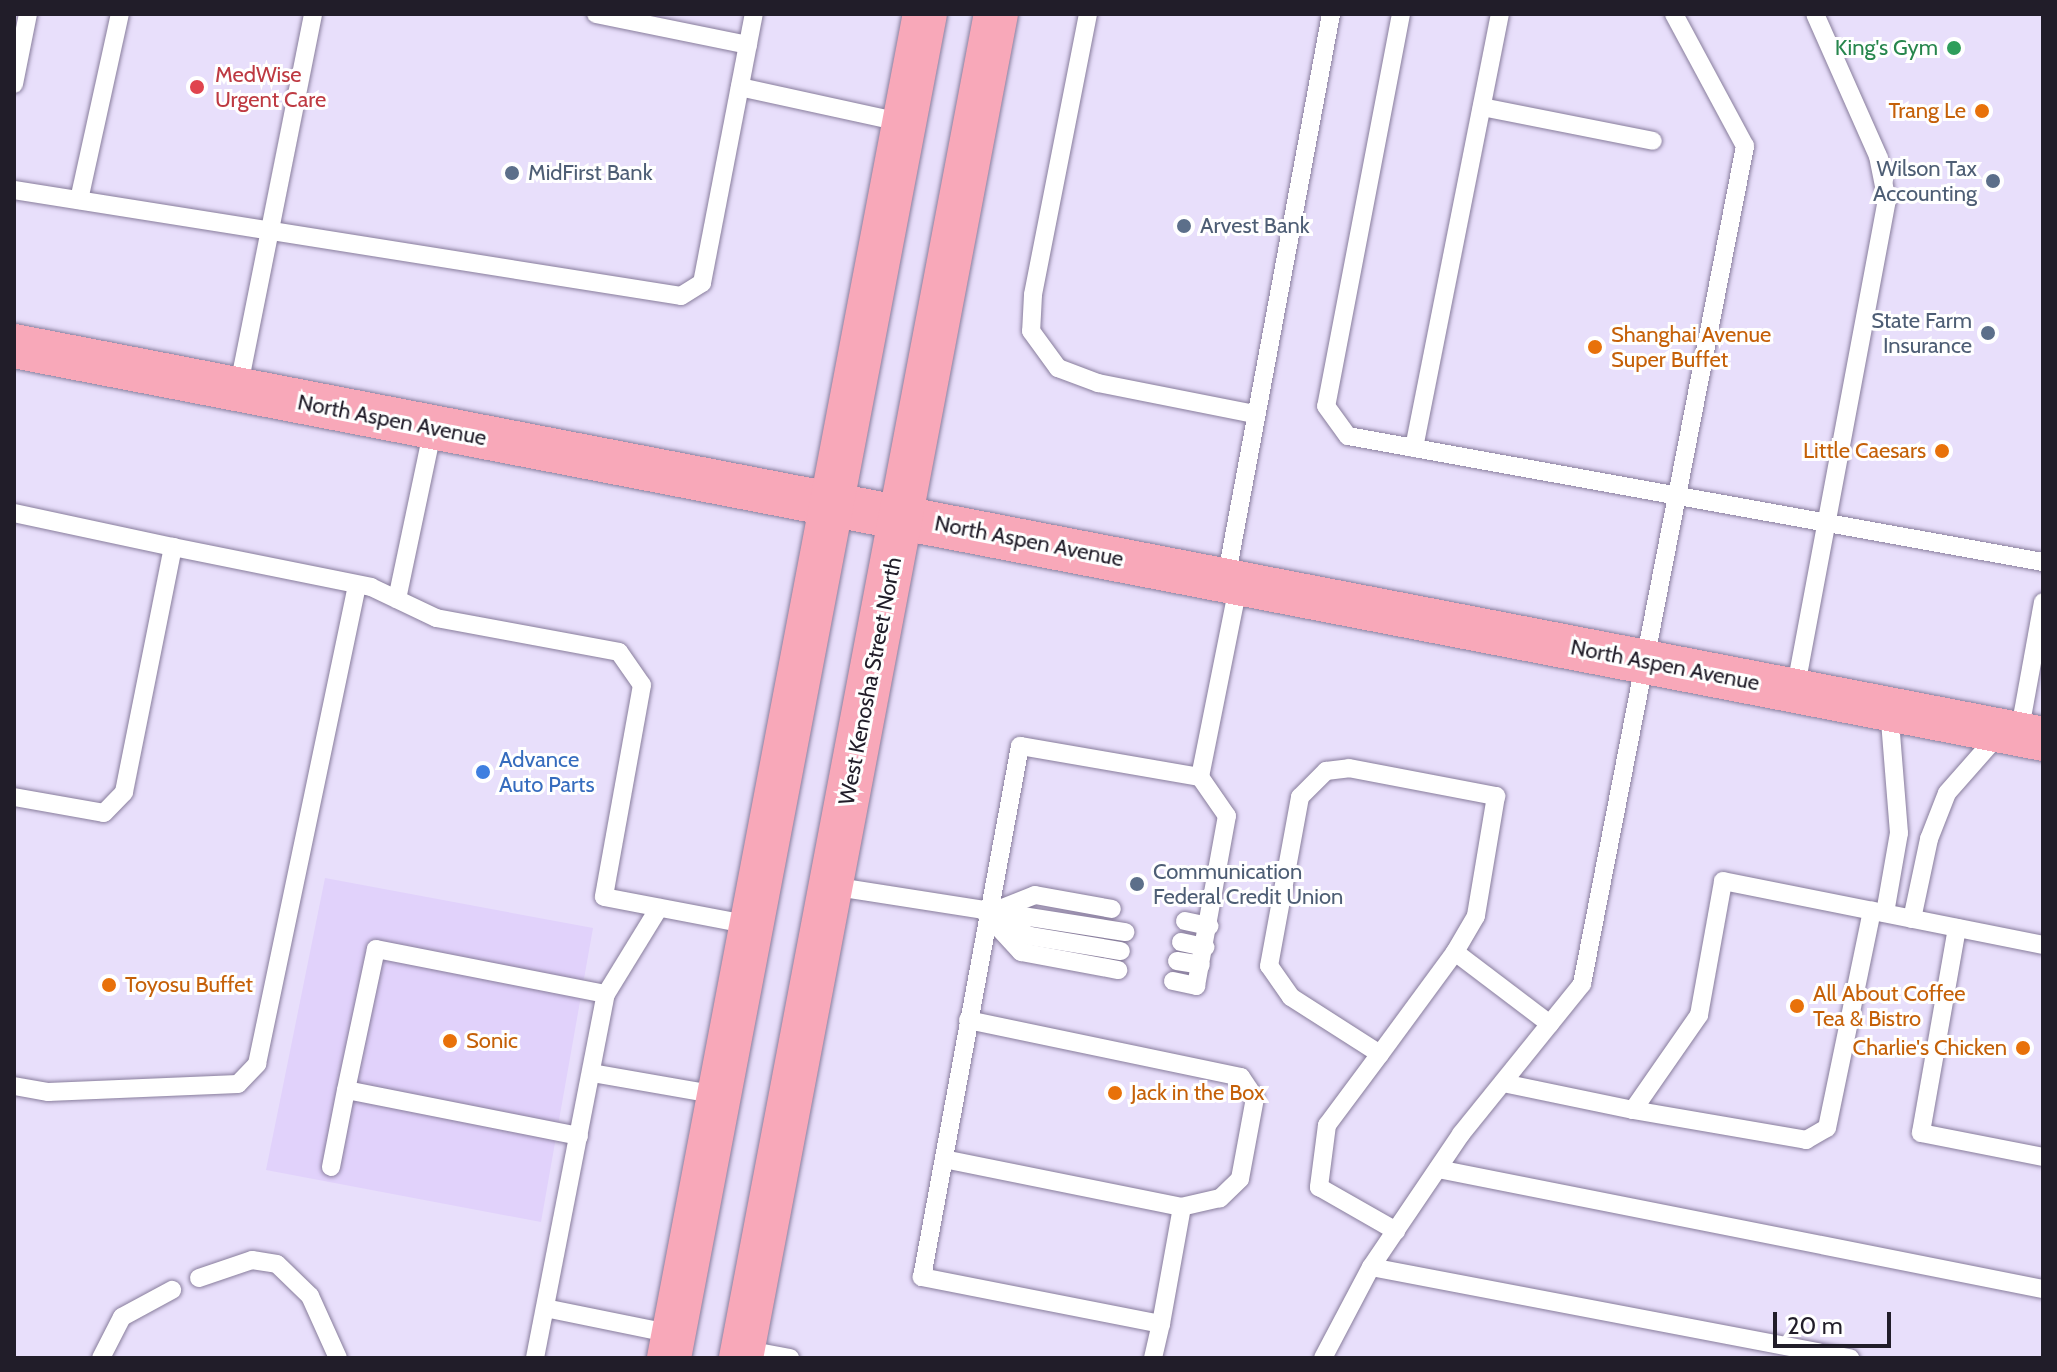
<!DOCTYPE html>
<style>
body{margin:0}
#map{position:relative;width:2057px;height:1372px;overflow:hidden;background:#e8dffb;font-family:Cabin,sans-serif}
div>[style]{position:absolute}
.built>*{inset:0;background:#e1d2fb}
.roads{filter:drop-shadow(0 0 2px #887d9c) drop-shadow(0 0 2px #887d9c)}
.service>*{height:18px;margin:-9px;padding:0 9px;transform-origin:9px;border-radius:9px;background:#fff}
.primary>*{height:44px;margin:-22px;padding:0 22px;transform-origin:22px;border-radius:22px;background:#f8a8b9}
.dots>*{width:22px;height:22px;translate:-50% -50%;box-sizing:border-box;border:4px solid #fff;border-radius:50%}
span{translate:-50% -50%;white-space:nowrap;text-align:center;line-height:1.15;-webkit-text-stroke:6px #fff;paint-order:stroke}
.leisure-label{font-size:22px;color:#27864d}
.right{translate:-100% -50%;text-align:right}
.health-label{font-size:22px;color:#be3a42}
.left{translate:0 -50%;text-align:left}
.food-label{font-size:22px;color:#c56008}
.service-label{font-size:22px;color:#4e5e75}
.street-label{font-size:22px;color:#211d29}
.shop-label{font-size:22px;color:#366cbe}
.frame{position:absolute;inset:0;border:16px solid #211d29;pointer-events:none}
.scale{position:absolute;left:1773px;top:1312px;width:118px;height:36px;box-sizing:border-box;border:4px solid #211d29;border-top:0;padding-left:10px;font-size:24px;line-height:28px;white-space:nowrap;color:#211d29;-webkit-text-stroke:6px #fff;paint-order:stroke}
</style>
<div id="map">
<div class="built">
<div style="clip-path:polygon(325px 878px,593px 928px,541px 1222px,266px 1170px)"></div>
</div>
<div class="roads">
<div class="service">
<div style="left:596px;top:14px;width:155px;rotate:11.5deg"></div>
<div style="left:1088px;top:14px;width:286px;rotate:101.1deg"></div>
<div style="left:1033px;top:295px;width:36px;rotate:93deg"></div>
<div style="left:1031px;top:331px;width:46px;rotate:53.9deg"></div>
<div style="left:1058px;top:368px;width:43px;rotate:20.6deg"></div>
<div style="left:1098px;top:383px;width:160px;rotate:11.2deg"></div>
<div style="left:1401px;top:14px;width:399px;rotate:100.8deg"></div>
<div style="left:1326px;top:406px;width:37px;rotate:54deg"></div>
<div style="left:1348px;top:436px;width:706px;rotate:10.28deg"></div>
<div style="left:14px;top:84px;width:71px;rotate:-78.7deg"></div>
<div style="left:740px;top:87px;width:169px;rotate:12.3deg"></div>
<div style="left:1482px;top:107px;width:174px;rotate:11.2deg"></div>
<div style="left:14px;top:190px;width:675px;rotate:9.03deg"></div>
<div style="left:681px;top:296px;width:25px;rotate:-32deg"></div>
<div style="left:702px;top:283px;width:274px;rotate:-79.1deg"></div>
<div style="left:79px;top:200px;width:190px;rotate:-77.6deg"></div>
<div style="left:238px;top:390px;width:383px;rotate:-78.7deg"></div>
<div style="left:1414px;top:448px;width:442px;rotate:-78.8deg"></div>
<div style="left:14px;top:513px;width:163px;rotate:12.1deg"></div>
<div style="left:1226px;top:579px;width:575px;rotate:-79.47deg"></div>
<div style="left:397px;top:599px;width:175px;rotate:-78.1deg"></div>
<div style="left:1795px;top:691px;width:499px;rotate:-79.4deg"></div>
<div style="left:1887px;top:201px;width:46px;rotate:-101.3deg"></div>
<div style="left:1878px;top:156px;width:155px;rotate:-113.9deg"></div>
<div style="left:2019px;top:734px;width:134px;rotate:-79.7deg"></div>
<div style="left:14px;top:797px;width:91px;rotate:10.1deg"></div>
<div style="left:104px;top:813px;width:29px;rotate:-46deg"></div>
<div style="left:124px;top:792px;width:250px;rotate:-78.7deg"></div>
<div style="left:173px;top:547px;width:202px;rotate:11.4deg"></div>
<div style="left:371px;top:587px;width:72px;rotate:25.5deg"></div>
<div style="left:436px;top:618px;width:186px;rotate:10.5deg"></div>
<div style="left:619px;top:652px;width:40px;rotate:55.1deg"></div>
<div style="left:642px;top:685px;width:215px;rotate:100.2deg"></div>
<div style="left:604px;top:897px;width:150px;rotate:10.8deg"></div>
<div style="left:831px;top:886px;width:298px;rotate:8.9deg"></div>
<div style="left:992px;top:912px;width:46px;rotate:-21.6deg"></div>
<div style="left:1035px;top:895px;width:78px;rotate:10.3deg"></div>
<div style="left:1885px;top:913px;width:81px;rotate:-80.1deg"></div>
<div style="left:1899px;top:833px;width:124px;rotate:-94.6deg"></div>
<div style="left:986px;top:914px;width:52px;rotate:47.4deg"></div>
<div style="left:1021px;top:952px;width:99px;rotate:10.5deg"></div>
<div style="left:995px;top:919px;width:39px;rotate:26deg"></div>
<div style="left:1030px;top:936px;width:92px;rotate:9.4deg"></div>
<div style="left:1912px;top:919px;width:82px;rotate:-78deg"></div>
<div style="left:1929px;top:839px;width:49px;rotate:-68.6deg"></div>
<div style="left:1947px;top:793px;width:79px;rotate:-48.6deg"></div>
<div style="left:1185px;top:921px;width:25px;rotate:12deg"></div>
<div style="left:1957px;top:928px;width:208px;rotate:100deg"></div>
<div style="left:1921px;top:1133px;width:124px;rotate:11.1deg"></div>
<div style="left:1181px;top:942px;width:25px;rotate:12deg"></div>
<div style="left:1455px;top:952px;width:119px;rotate:37.2deg"></div>
<div style="left:1177px;top:961px;width:24px;rotate:9deg"></div>
<div style="left:1173px;top:981px;width:24px;rotate:12deg"></div>
<div style="left:1196px;top:986px;width:173px;rotate:-79.7deg"></div>
<div style="left:1227px;top:816px;width:47px;rotate:-124.7deg"></div>
<div style="left:968px;top:1020px;width:279px;rotate:11.8deg"></div>
<div style="left:1241px;top:1077px;width:25px;rotate:56deg"></div>
<div style="left:1255px;top:1098px;width:82px;rotate:100.5deg"></div>
<div style="left:1240px;top:1179px;width:28px;rotate:136deg"></div>
<div style="left:1220px;top:1198px;width:39px;rotate:167deg"></div>
<div style="left:1380px;top:1054px;width:106px;rotate:-147.4deg"></div>
<div style="left:1291px;top:997px;width:38px;rotate:-125deg"></div>
<div style="left:1269px;top:966px;width:172px;rotate:-79.6deg"></div>
<div style="left:1300px;top:797px;width:37px;rotate:-45deg"></div>
<div style="left:1326px;top:771px;width:23px;rotate:-7deg"></div>
<div style="left:1349px;top:768px;width:150px;rotate:10.8deg"></div>
<div style="left:1496px;top:796px;width:122px;rotate:99.5deg"></div>
<div style="left:1476px;top:916px;width:42px;rotate:120.3deg"></div>
<div style="left:1455px;top:952px;width:127px;rotate:126.3deg"></div>
<div style="left:1380px;top:1054px;width:89px;rotate:126.7deg"></div>
<div style="left:1327px;top:1125px;width:63px;rotate:97.4deg"></div>
<div style="left:1319px;top:1187px;width:89px;rotate:29.7deg"></div>
<div style="left:592px;top:1073px;width:128px;rotate:9.9deg"></div>
<div style="left:1503px;top:1083px;width:133px;rotate:11.7deg"></div>
<div style="left:1633px;top:1110px;width:116px;rotate:-55.2deg"></div>
<div style="left:1699px;top:1015px;width:136px;rotate:-79.8deg"></div>
<div style="left:1723px;top:881px;width:326px;rotate:11.3deg"></div>
<div style="left:14px;top:1086px;width:35px;rotate:10deg"></div>
<div style="left:48px;top:1092px;width:190px;rotate:-2.4deg"></div>
<div style="left:238px;top:1084px;width:28px;rotate:-46deg"></div>
<div style="left:257px;top:1064px;width:489px;rotate:-78.2deg"></div>
<div style="left:1633px;top:1110px;width:176px;rotate:9.8deg"></div>
<div style="left:1806px;top:1140px;width:24px;rotate:-30deg"></div>
<div style="left:1827px;top:1128px;width:222px;rotate:-78.3deg"></div>
<div style="left:579px;top:1136px;width:237px;rotate:-168.8deg"></div>
<div style="left:346px;top:1090px;width:144px;rotate:-78deg"></div>
<div style="left:376px;top:949px;width:234px;rotate:11.1deg"></div>
<div style="left:944px;top:1159px;width:243px;rotate:11.4deg"></div>
<div style="left:1182px;top:1207px;width:119px;rotate:100.2deg"></div>
<div style="left:331px;top:1167px;width:78px;rotate:-79deg"></div>
<div style="left:1438px;top:1169px;width:617px;rotate:11.22deg"></div>
<div style="left:1371px;top:1267px;width:488px;rotate:10.8deg"></div>
<div style="left:199px;top:1278px;width:56px;rotate:-18.8deg"></div>
<div style="left:252px;top:1260px;width:25px;rotate:9deg"></div>
<div style="left:277px;top:1264px;width:46px;rotate:44.1deg"></div>
<div style="left:310px;top:1296px;width:68px;rotate:65.7deg"></div>
<div style="left:545px;top:1308px;width:131px;rotate:11.5deg"></div>
<div style="left:742px;top:1349px;width:49px;rotate:10.6deg"></div>
<div style="left:101px;top:1358px;width:46px;rotate:-62.9deg"></div>
<div style="left:122px;top:1317px;width:57px;rotate:-28.4deg"></div>
<div style="left:535px;top:1358px;width:371px;rotate:-79deg"></div>
<div style="left:606px;top:994px;width:101px;rotate:-58.4deg"></div>
<div style="left:1153px;top:1358px;width:35px;rotate:-77deg"></div>
<div style="left:1161px;top:1324px;width:244px;rotate:-168.9deg"></div>
<div style="left:922px;top:1277px;width:540px;rotate:-79.54deg"></div>
<div style="left:1020px;top:746px;width:183px;rotate:9.8deg"></div>
<div style="left:1200px;top:777px;width:199px;rotate:-78.7deg"></div>
<div style="left:1323px;top:1358px;width:103px;rotate:-62.2deg"></div>
<div style="left:1371px;top:1267px;width:161px;rotate:-55.9deg"></div>
<div style="left:1461px;top:1134px;width:193px;rotate:-51.1deg"></div>
<div style="left:1582px;top:984px;width:854px;rotate:-78.99deg"></div>
<div style="left:1745px;top:146px;width:150px;rotate:-118.3deg"></div>
</div>
<div class="primary">
<div style="left:14px;top:346px;width:2067px;rotate:10.96deg"></div>
<div style="left:669px;top:1358px;width:1368px;rotate:-79.22deg"></div>
<div style="left:741px;top:1358px;width:1368px;rotate:-79.26deg"></div>
</div>
</div>
<div class="dots">
<div style="left:1954px;top:48px;background:#2e9e5b"></div>
<div style="left:197px;top:87px;background:#e0444e"></div>
<div style="left:1982px;top:111px;background:#e8710a"></div>
<div style="left:512px;top:173px;background:#5c6f8a"></div>
<div style="left:1993px;top:181px;background:#5c6f8a"></div>
<div style="left:1184px;top:226px;background:#5c6f8a"></div>
<div style="left:1988px;top:333px;background:#5c6f8a"></div>
<div style="left:1595px;top:347px;background:#e8710a"></div>
<div style="left:1942px;top:451px;background:#e8710a"></div>
<div style="left:483px;top:772px;background:#3f7fe0"></div>
<div style="left:1137px;top:884px;background:#5c6f8a"></div>
<div style="left:109px;top:985px;background:#e8710a"></div>
<div style="left:1797px;top:1006px;background:#e8710a"></div>
<div style="left:450px;top:1041px;background:#e8710a"></div>
<div style="left:2023px;top:1048px;background:#e8710a"></div>
<div style="left:1115px;top:1093px;background:#e8710a"></div>
</div>
<div class="leisure-label">
<span class="right" style="left:1938px;top:48px">King's Gym</span>
</div>
<div class="health-label">
<span class="left" style="left:215px;top:87px">MedWise<br>Urgent Care</span>
</div>
<div class="food-label">
<span class="right" style="left:1966px;top:111px">Trang Le</span>
<span class="left" style="left:1611px;top:347px">Shanghai Avenue<br>Super Buffet</span>
<span class="right" style="left:1926px;top:451px">Little Caesars</span>
<span class="left" style="left:125px;top:985px">Toyosu Buffet</span>
<span class="left" style="left:1813px;top:1006px">All About Coffee<br>Tea &amp; Bistro</span>
<span class="left" style="left:466px;top:1041px">Sonic</span>
<span class="right" style="left:2007px;top:1048px">Charlie's Chicken</span>
<span class="left" style="left:1131px;top:1093px">Jack in the Box</span>
</div>
<div class="service-label">
<span class="right" style="left:1977px;top:181px">Wilson Tax<br>Accounting</span>
<span class="left" style="left:528px;top:173px">MidFirst Bank</span>
<span class="left" style="left:1200px;top:226px">Arvest Bank</span>
<span class="right" style="left:1972px;top:333px">State Farm<br>Insurance</span>
<span class="left" style="left:1153px;top:884px">Communication<br>Federal Credit Union</span>
</div>
<div class="street-label">
<span style="left:392px;top:420px;rotate:11deg">North Aspen Avenue</span>
<span style="left:1029px;top:541px;rotate:11deg">North Aspen Avenue</span>
<span style="left:1665px;top:665px;rotate:11deg">North Aspen Avenue</span>
<span style="left:870px;top:681px;rotate:-79deg">West Kenosha Street North</span>
</div>
<div class="shop-label">
<span class="left" style="left:499px;top:772px">Advance<br>Auto Parts</span>
</div>
<div class="frame"></div>
<div class="scale">20 m</div>
</div>
